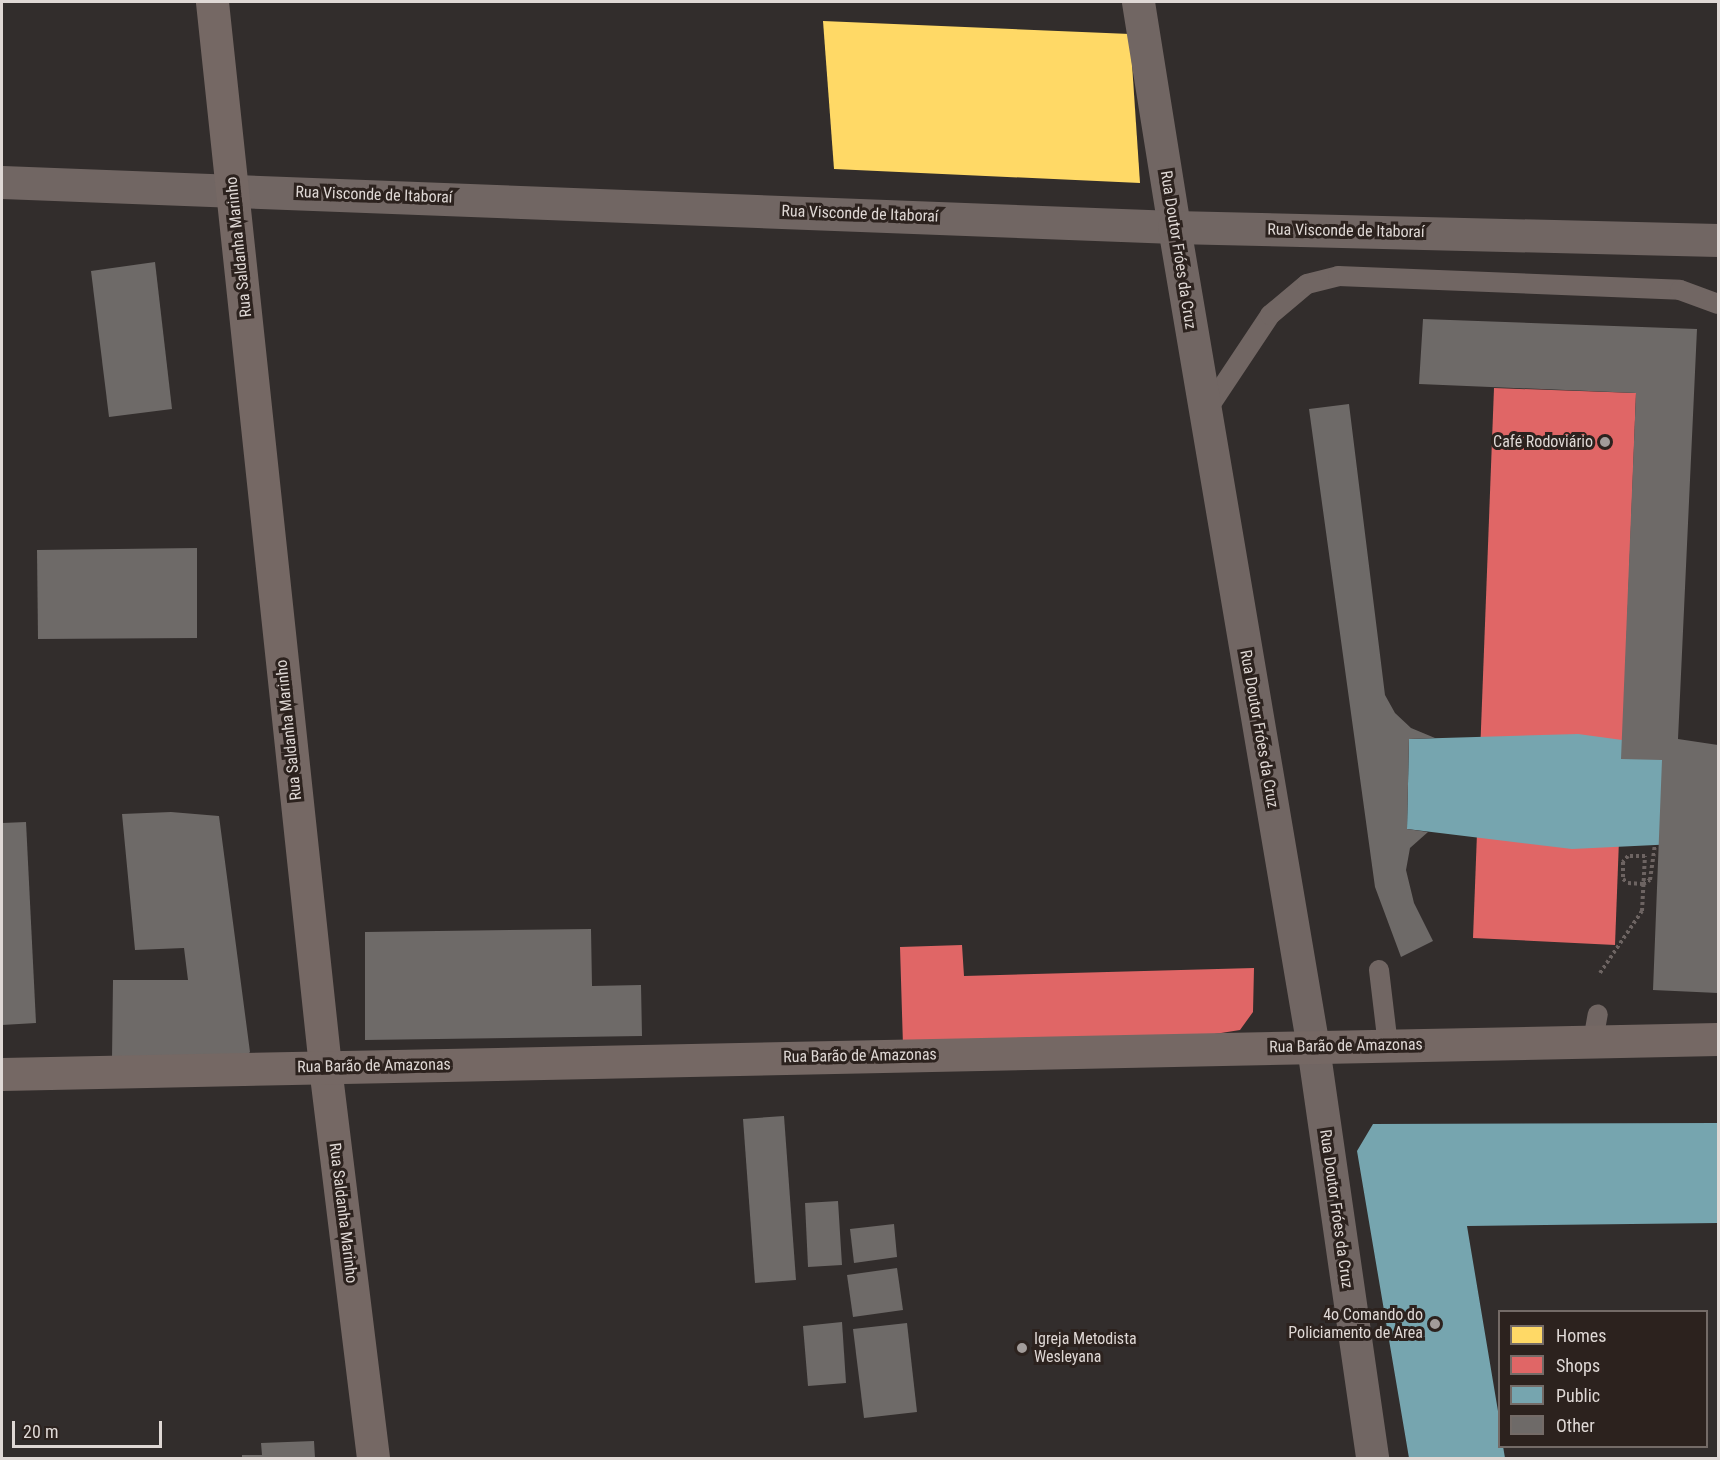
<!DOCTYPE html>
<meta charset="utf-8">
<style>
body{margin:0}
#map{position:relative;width:1720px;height:1460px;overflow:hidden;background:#322d2c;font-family:"Roboto Condensed",sans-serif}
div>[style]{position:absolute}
.homes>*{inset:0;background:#ffd966}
.shops>*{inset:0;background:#e06666}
.public>*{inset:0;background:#76a5af}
.building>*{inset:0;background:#6e6a68}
.path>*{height:4px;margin-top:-2px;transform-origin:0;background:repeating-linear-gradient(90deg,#6d6462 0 3px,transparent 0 6px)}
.service>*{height:20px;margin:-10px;padding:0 10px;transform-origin:10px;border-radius:10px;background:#716663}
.minor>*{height:33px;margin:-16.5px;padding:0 16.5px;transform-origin:16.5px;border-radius:16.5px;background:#716663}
.tertiary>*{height:33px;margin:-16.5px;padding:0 16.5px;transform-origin:16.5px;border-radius:16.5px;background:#716663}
.secondary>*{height:33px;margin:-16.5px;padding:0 16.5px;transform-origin:16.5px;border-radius:16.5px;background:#756864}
.path-bridge>*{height:4px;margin-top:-2px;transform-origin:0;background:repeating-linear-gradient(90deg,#6d6462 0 3px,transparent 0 6px)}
.dots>*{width:16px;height:16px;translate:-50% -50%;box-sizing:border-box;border:3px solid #2c221e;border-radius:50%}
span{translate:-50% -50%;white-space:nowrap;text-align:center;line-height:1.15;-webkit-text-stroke:6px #2c221e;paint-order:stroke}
.street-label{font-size:16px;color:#dfd8d5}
.poi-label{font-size:16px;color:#dfd8d5}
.right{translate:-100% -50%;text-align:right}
.left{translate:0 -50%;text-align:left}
.frame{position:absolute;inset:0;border:3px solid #dfd8d5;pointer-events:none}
.legend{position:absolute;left:1498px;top:1310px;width:210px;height:138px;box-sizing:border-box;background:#2c221e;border:2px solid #746b67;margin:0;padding:8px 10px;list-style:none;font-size:18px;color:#dfd8d5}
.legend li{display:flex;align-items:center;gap:12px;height:30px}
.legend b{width:30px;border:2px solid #746b67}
.scale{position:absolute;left:12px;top:1421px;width:150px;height:27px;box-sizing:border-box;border:3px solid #dfd8d5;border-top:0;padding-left:8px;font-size:18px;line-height:21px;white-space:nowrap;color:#dfd8d5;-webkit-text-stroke:4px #2c221e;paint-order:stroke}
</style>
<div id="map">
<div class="homes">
<div style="clip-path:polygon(823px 21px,1130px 34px,1140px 183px,834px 169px)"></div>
</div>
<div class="shops">
<div style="clip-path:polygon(1494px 388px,1636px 393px,1615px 945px,1473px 938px)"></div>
<div style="clip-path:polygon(962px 945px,964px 976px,1254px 968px,1253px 1012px,1240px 1030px,1202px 1036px,903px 1046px,900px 947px)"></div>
</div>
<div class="public">
<div style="clip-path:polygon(1578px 734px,1718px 753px,1718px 842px,1572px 849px,1407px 829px,1409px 739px)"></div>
<div style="clip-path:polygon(1718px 1123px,1718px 1223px,1467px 1226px,1500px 1423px,1500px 1446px,1503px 1446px,1505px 1458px,1409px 1458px,1357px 1151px,1373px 1124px)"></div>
</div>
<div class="building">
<div style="clip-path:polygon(155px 262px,172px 409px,109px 417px,91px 271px)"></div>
<div style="clip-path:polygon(1423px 319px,1697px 329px,1678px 739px,1718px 745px,1718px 993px,1653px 990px,1662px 760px,1621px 759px,1636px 393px,1419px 384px)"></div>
<div style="clip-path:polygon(1349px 404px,1385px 695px,1395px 713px,1411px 728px,1435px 738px,1409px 739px,1407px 829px,1428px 832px,1410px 848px,1406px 870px,1414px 903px,1433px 941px,1401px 957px,1375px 887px,1309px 409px)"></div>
<div style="clip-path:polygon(197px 548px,197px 638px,38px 639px,37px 550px)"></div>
<div style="clip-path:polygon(171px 812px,219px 816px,250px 1052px,244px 1058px,112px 1059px,113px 980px,188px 980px,184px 948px,135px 950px,122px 814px)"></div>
<div style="clip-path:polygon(26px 822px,36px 1023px,2px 1025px,2px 823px)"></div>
<div style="clip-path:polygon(591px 929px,592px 986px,641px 985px,642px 1036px,365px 1040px,365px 932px)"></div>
<div style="clip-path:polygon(784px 1116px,796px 1280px,755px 1283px,743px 1119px)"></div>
<div style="clip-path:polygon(838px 1201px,842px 1265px,808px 1267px,805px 1203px)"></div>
<div style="clip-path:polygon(894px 1224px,897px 1257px,854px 1263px,850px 1229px)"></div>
<div style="clip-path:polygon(897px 1268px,903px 1310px,853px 1317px,847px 1275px)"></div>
<div style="clip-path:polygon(842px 1322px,846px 1383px,808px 1386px,803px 1326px)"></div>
<div style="clip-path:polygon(907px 1323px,917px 1412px,864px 1418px,853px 1329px)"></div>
<div style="clip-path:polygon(314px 1441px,315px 1458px,242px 1458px,242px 1455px,262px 1455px,261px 1443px)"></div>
</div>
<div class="path">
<div style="left:1600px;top:973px;width:75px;rotate:-55.9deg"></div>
<div style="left:1642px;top:911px;width:55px;rotate:-86.9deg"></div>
</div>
<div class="service">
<div style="left:1205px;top:413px;width:118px;rotate:-56.4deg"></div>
<div style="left:1270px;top:315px;width:48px;rotate:-40deg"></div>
<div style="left:1307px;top:284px;width:32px;rotate:-14deg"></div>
<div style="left:1338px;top:276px;width:342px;rotate:2.3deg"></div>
<div style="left:1680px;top:290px;width:40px;rotate:20.2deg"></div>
<div style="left:1379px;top:970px;width:77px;rotate:83.2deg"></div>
<div style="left:1593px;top:1041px;width:27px;rotate:-80deg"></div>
</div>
<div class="minor">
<div style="left:1174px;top:227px;width:832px;rotate:80.38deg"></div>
<div style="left:1313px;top:1047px;width:415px;rotate:81.8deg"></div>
</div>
<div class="tertiary">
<div style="left:1138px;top:2px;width:228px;rotate:80.9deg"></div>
<div style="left:2px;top:182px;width:1173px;rotate:2.2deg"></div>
<div style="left:1174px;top:227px;width:544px;rotate:1.37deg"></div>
</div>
<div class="secondary">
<div style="left:212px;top:2px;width:1071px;rotate:83.94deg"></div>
<div style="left:325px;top:1067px;width:394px;rotate:83deg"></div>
<div style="left:2px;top:1074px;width:1716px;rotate:-1.17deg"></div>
</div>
<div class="path-bridge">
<div style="left:1645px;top:856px;width:17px;rotate:180deg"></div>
<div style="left:1628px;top:856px;width:8px;rotate:130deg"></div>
<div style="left:1623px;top:862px;width:17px;rotate:90deg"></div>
<div style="left:1623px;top:879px;width:6px;rotate:39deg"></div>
<div style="left:1628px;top:883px;width:15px;rotate:4deg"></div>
<div style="left:1643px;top:884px;width:8px;rotate:-30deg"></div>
<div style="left:1650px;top:880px;width:35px;rotate:-82deg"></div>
</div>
<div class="dots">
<div style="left:1605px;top:442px;background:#a29c9a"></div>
<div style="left:1435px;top:1324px;background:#a29c9a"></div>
<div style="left:1022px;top:1348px;background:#a29c9a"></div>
</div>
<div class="street-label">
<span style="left:374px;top:195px;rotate:2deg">Rua Visconde de Itaboraí</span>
<span style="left:860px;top:214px;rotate:2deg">Rua Visconde de Itaboraí</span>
<span style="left:1346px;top:231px;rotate:1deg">Rua Visconde de Itaboraí</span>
<span style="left:239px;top:247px;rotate:-96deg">Rua Saldanha Marinho</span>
<span style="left:1178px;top:250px;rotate:81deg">Rua Doutor Fróes da Cruz</span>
<span style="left:1259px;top:729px;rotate:80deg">Rua Doutor Fróes da Cruz</span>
<span style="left:289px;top:730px;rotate:-96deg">Rua Saldanha Marinho</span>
<span style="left:1346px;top:1046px;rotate:-1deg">Rua Barão de Amazonas</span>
<span style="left:860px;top:1056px;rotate:-1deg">Rua Barão de Amazonas</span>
<span style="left:374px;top:1066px;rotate:-1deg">Rua Barão de Amazonas</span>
<span style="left:1336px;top:1209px;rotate:82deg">Rua Doutor Fróes da Cruz</span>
<span style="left:343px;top:1213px;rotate:83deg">Rua Saldanha Marinho</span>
</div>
<div class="poi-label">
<span class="right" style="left:1593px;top:442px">Café Rodoviário</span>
<span class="right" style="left:1423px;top:1324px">4o Comando do<br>Policiamento de Area</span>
<span class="left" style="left:1034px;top:1348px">Igreja Metodista<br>Wesleyana</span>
</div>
<div class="frame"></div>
<ul class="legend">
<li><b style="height:16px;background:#ffd966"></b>Homes</li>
<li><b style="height:16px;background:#e06666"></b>Shops</li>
<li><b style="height:16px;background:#76a5af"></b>Public</li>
<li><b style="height:16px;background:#6e6a68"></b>Other</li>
</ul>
<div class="scale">20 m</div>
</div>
